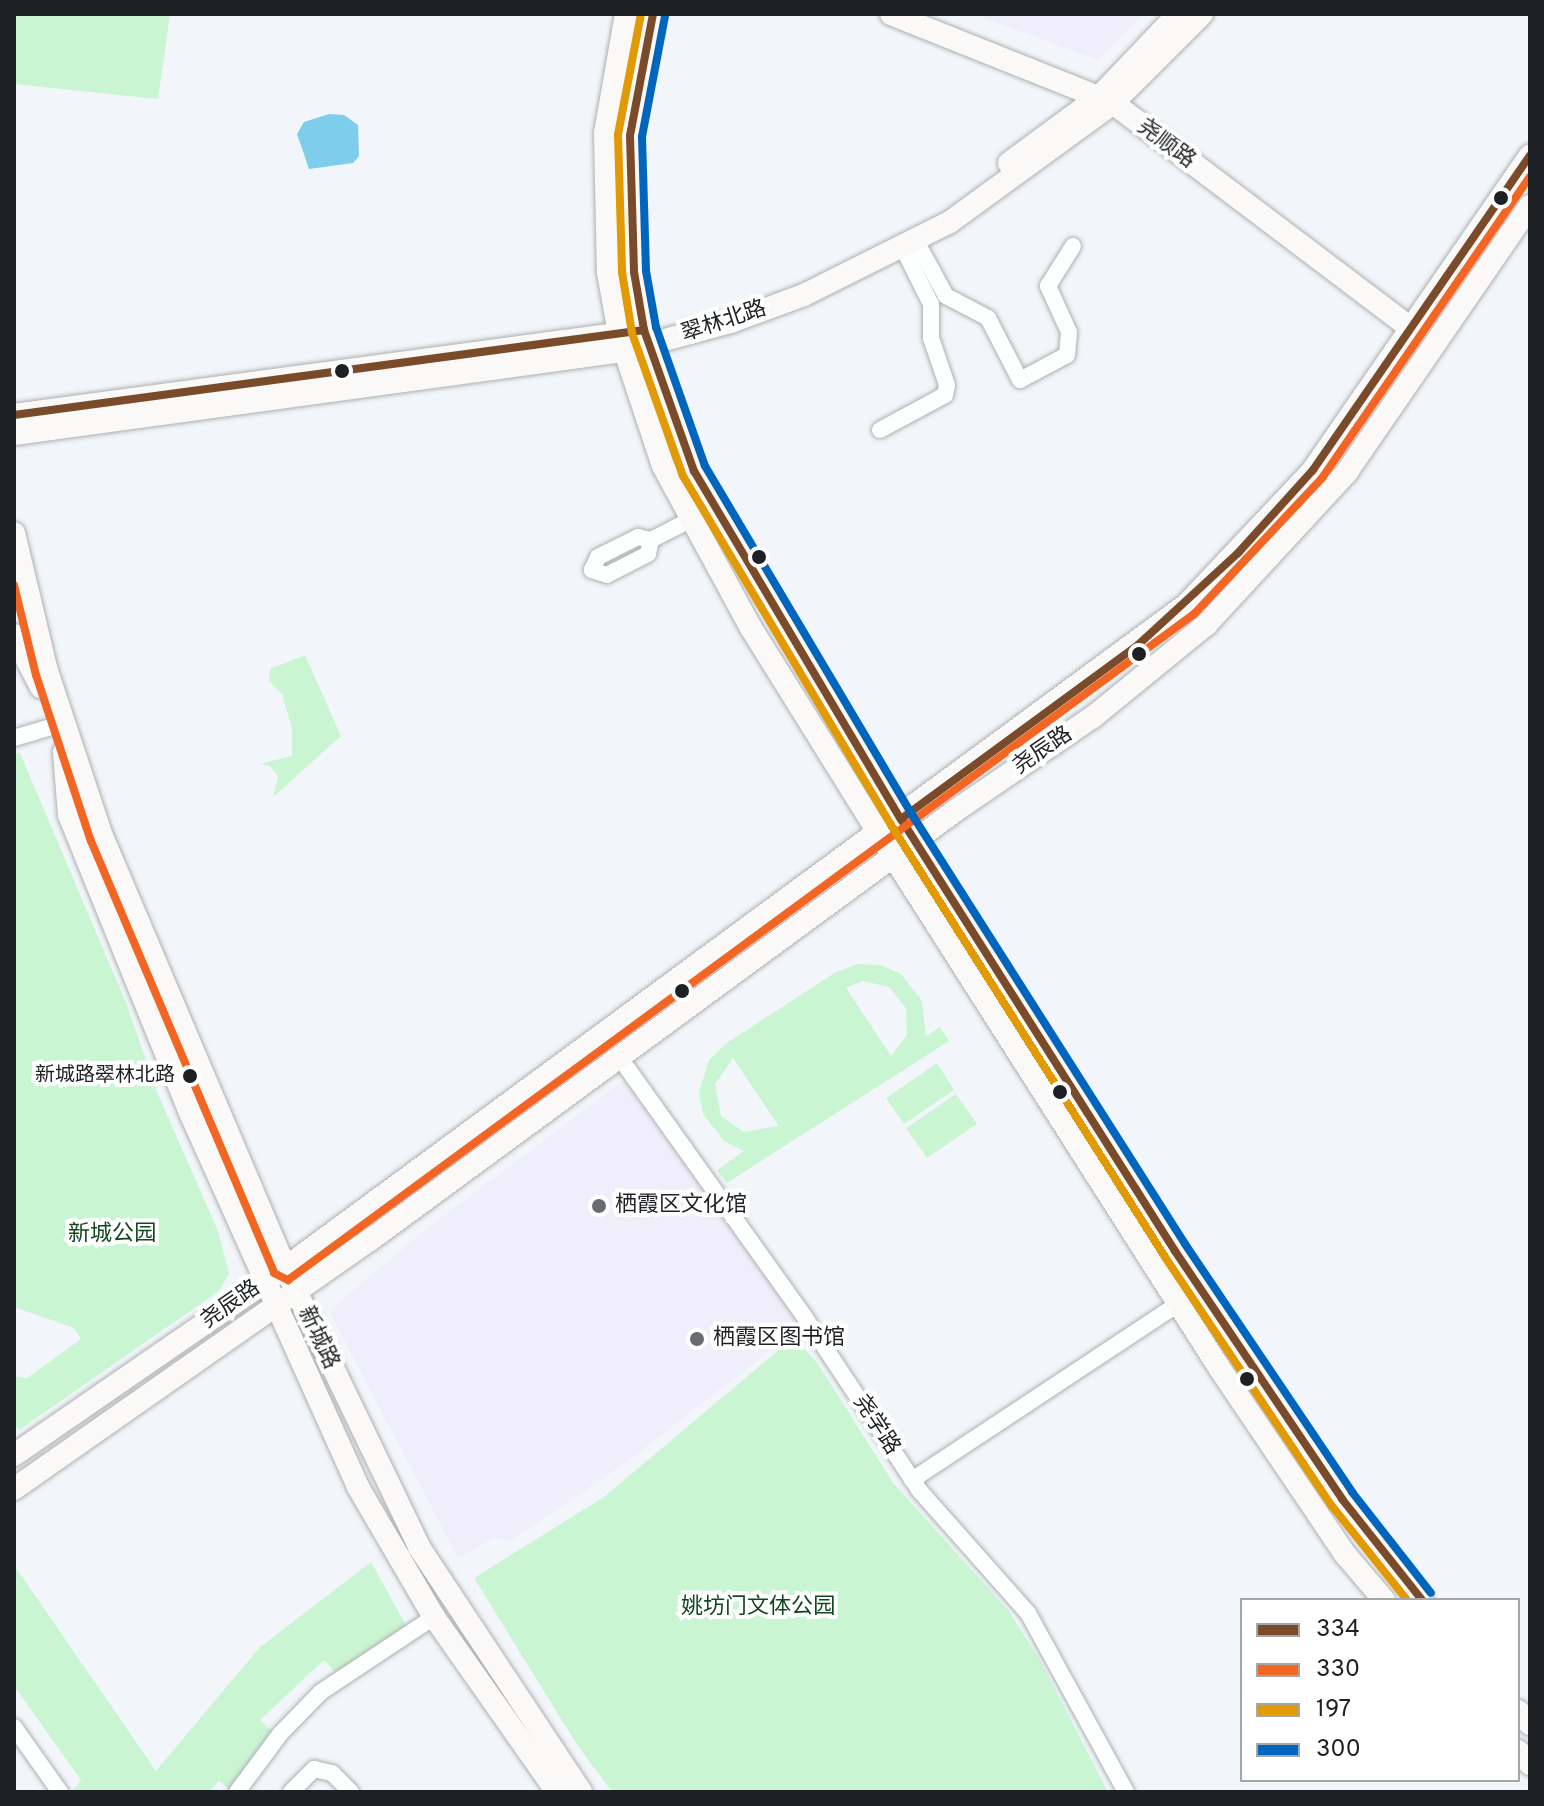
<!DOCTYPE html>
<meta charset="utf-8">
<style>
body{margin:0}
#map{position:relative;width:1544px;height:1806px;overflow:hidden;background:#f2f6fa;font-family:Overpass,"Noto Sans SC",sans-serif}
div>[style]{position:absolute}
.commercial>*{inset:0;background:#f1eefb}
.green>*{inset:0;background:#caf5d3}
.water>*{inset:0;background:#7ecdec}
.roads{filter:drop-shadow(0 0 2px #adb0b2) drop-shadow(0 0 2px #adb0b2)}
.street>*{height:16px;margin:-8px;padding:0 8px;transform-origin:8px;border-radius:8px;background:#fdfefe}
.secondary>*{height:22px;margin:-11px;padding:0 11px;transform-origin:11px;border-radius:11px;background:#faf9f8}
.bus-1>*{height:8px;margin:-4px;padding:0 4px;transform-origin:4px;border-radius:4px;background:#7a4b2a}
.bus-2>*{height:8px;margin:-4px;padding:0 4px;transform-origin:4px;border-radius:4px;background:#f26522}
.bus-3>*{height:8px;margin:-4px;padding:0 4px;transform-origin:4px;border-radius:4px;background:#e19904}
.bus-4>*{height:8px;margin:-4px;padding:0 4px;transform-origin:4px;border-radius:4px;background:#0065bd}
.dots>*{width:22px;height:22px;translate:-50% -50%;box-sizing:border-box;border:4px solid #fff;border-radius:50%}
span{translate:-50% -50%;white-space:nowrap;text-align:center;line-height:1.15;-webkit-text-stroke:8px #fff;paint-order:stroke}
.bus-label{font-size:20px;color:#1e2124}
.right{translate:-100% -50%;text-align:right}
.street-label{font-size:22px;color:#1e2124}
.poi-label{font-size:22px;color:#1e2124}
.left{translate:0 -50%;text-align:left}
.park-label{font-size:22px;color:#12461d}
.frame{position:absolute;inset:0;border:16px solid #1e2124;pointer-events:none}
.legend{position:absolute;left:1240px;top:1598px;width:280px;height:184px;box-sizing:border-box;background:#fff;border:2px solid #a5a6a7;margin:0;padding:10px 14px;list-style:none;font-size:24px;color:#1e2124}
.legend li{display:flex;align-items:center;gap:16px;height:40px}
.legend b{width:40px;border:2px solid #a5a6a7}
</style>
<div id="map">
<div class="commercial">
<div style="clip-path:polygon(973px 14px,1145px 14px,1098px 60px)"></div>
<div style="clip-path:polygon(624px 1080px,801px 1326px,624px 1464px,511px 1540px,493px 1538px,458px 1558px,329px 1311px,430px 1226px)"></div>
</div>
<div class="green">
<div style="clip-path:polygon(14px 14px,170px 14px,158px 99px,14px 84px)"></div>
<div style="clip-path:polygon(305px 655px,341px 736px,273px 797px,278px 776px,270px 766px,259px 764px,292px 756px,292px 728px,282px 694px,269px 681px,270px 669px)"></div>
<div style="clip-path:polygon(20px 753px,127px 1005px,157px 1092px,218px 1231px,229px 1274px,219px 1291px,19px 1430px,14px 1425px,14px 1376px,27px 1378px,81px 1339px,74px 1328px,14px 1307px,14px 754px)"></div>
<div style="clip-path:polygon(evenodd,858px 964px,880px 965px,901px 974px,922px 1001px,926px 1036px,940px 1027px,949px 1041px,727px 1183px,717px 1170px,744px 1151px,724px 1141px,703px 1114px,699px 1092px,709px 1060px,725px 1044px,836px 972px,858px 964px,863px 981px,889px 987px,906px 1008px,907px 1035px,891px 1056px,846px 988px,863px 981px,858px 964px,733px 1058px,778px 1125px,778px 1126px,744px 1132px,721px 1116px,715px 1084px,733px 1058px)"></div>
<div style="clip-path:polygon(937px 1063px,954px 1090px,904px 1124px,886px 1098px)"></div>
<div style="clip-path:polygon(956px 1094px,977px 1124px,927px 1158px,906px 1128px)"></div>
<div style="clip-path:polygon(794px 1337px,818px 1364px,894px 1484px,1008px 1610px,1041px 1662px,1108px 1792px,612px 1792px,576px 1743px,474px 1578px,604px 1497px)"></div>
<div style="clip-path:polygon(371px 1562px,407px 1627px,336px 1673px,324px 1660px,260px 1720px,273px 1732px,230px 1791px,219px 1781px,208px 1792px,72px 1792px,81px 1780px,14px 1686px,14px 1565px,156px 1771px,259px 1648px)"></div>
</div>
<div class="water">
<div style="clip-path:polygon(329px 114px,344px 115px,358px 125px,359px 156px,353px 163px,309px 169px,297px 134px,304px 122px)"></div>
</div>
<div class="roads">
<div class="street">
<div style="left:915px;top:239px;width:65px;rotate:61.5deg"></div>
<div style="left:946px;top:296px;width:47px;rotate:27.6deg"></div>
<div style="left:988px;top:318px;width:70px;rotate:62.7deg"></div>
<div style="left:1020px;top:380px;width:53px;rotate:-28deg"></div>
<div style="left:1067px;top:355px;width:23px;rotate:-85deg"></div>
<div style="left:1069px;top:332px;width:51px;rotate:-114.5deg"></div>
<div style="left:1048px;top:286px;width:47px;rotate:-58deg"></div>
<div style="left:880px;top:430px;width:74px;rotate:-28.3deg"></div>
<div style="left:945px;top:395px;width:10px;rotate:-79deg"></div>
<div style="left:947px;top:385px;width:50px;rotate:-108.8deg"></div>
<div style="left:931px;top:338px;width:34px;rotate:-90deg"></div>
<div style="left:931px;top:304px;width:65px;rotate:-116.6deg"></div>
<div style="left:651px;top:540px;width:14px;rotate:102deg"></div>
<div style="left:648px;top:554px;width:46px;rotate:152.9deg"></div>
<div style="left:607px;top:575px;width:16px;rotate:-162deg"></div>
<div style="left:592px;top:570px;width:14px;rotate:-65deg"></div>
<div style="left:598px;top:557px;width:45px;rotate:-26.6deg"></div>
<div style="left:638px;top:537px;width:13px;rotate:13deg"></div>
<div style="left:651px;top:540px;width:44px;rotate:-27.1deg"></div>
<div style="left:14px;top:738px;width:49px;rotate:-16.6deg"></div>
<div style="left:620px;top:1058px;width:317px;rotate:54.5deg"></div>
<div style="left:804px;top:1316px;width:209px;rotate:56.5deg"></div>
<div style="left:919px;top:1490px;width:164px;rotate:48.5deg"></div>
<div style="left:1028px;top:1613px;width:204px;rotate:61.3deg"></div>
<div style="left:912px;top:1480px;width:320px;rotate:-33.5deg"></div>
<div style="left:14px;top:1727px;width:80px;rotate:54.7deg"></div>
<div style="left:237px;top:1792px;width:72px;rotate:-53.4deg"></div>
<div style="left:280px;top:1734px;width:59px;rotate:-45.7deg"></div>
<div style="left:321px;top:1692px;width:136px;rotate:-33.6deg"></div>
<div style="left:291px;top:1792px;width:33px;rotate:-45deg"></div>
<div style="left:314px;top:1769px;width:18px;rotate:13deg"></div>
<div style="left:332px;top:1773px;width:27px;rotate:45deg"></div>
</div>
<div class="secondary">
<div style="left:626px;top:14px;width:121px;rotate:100deg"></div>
<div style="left:605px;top:133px;width:139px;rotate:88.8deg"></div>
<div style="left:608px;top:272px;width:63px;rotate:79.9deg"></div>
<div style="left:619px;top:334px;width:139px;rotate:71.6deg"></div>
<div style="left:663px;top:466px;width:184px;rotate:61.5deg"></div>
<div style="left:751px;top:628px;width:243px;rotate:58.1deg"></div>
<div style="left:879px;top:834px;width:634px;rotate:57.49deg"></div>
<div style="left:1220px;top:1369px;width:222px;rotate:56deg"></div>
<div style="left:1344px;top:1553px;width:62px;rotate:49.6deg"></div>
<div style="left:653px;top:14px;width:124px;rotate:100.7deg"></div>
<div style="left:630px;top:136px;width:136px;rotate:88.3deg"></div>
<div style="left:634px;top:272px;width:59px;rotate:80.2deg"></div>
<div style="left:644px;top:330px;width:150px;rotate:70.5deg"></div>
<div style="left:694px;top:471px;width:405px;rotate:59.3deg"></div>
<div style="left:901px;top:819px;width:512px;rotate:57.61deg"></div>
<div style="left:1175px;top:1251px;width:299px;rotate:56deg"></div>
<div style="left:1342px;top:1499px;width:129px;rotate:51.6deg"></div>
<div style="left:891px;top:14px;width:239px;rotate:21.8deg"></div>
<div style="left:1113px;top:103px;width:373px;rotate:37.1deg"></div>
<div style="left:1009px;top:163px;width:113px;rotate:-36.4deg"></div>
<div style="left:1100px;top:96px;width:113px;rotate:-46.4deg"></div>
<div style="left:14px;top:415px;width:623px;rotate:-7.66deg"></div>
<div style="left:14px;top:434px;width:616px;rotate:-7.75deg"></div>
<div style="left:624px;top:351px;width:111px;rotate:-15.2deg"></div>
<div style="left:731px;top:322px;width:78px;rotate:-20.3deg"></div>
<div style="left:804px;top:295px;width:163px;rotate:-26.6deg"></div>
<div style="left:950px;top:222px;width:202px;rotate:-36.1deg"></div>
<div style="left:1113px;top:103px;width:126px;rotate:-45deg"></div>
<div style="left:14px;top:533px;width:142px;rotate:76.6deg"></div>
<div style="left:47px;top:671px;width:174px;rotate:71.6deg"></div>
<div style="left:102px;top:836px;width:469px;rotate:67deg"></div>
<div style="left:285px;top:1268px;width:310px;rotate:64.3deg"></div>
<div style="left:419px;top:1547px;width:294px;rotate:56.5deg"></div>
<div style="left:14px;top:635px;width:59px;rotate:62.6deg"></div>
<div style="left:64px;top:752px;width:63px;rotate:85.5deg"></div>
<div style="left:69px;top:815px;width:324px;rotate:67.9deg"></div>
<div style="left:191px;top:1115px;width:408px;rotate:65.8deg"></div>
<div style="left:358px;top:1487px;width:151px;rotate:59.7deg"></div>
<div style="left:434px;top:1617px;width:214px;rotate:54.9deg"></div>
<div style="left:14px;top:1455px;width:329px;rotate:-34.6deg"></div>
<div style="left:285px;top:1268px;width:1119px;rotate:-36.35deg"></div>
<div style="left:1186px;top:605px;width:185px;rotate:-46.7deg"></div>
<div style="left:1313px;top:470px;width:382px;rotate:-55.4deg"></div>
<div style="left:14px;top:1489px;width:434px;rotate:-35deg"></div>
<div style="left:370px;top:1240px;width:725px;rotate:-36.25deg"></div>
<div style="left:955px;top:811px;width:167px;rotate:-34.3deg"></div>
<div style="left:1093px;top:717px;width:146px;rotate:-39.2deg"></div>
<div style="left:1206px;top:625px;width:208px;rotate:-47.3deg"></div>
<div style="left:1347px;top:472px;width:323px;rotate:-55.5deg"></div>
<div style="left:1518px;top:1711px;width:18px;rotate:47deg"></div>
<div style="left:1518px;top:1751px;width:18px;rotate:47deg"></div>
</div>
</div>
<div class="bus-1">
<div style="left:653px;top:14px;width:124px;rotate:100.7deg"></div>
<div style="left:630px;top:136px;width:136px;rotate:88.3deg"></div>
<div style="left:634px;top:272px;width:59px;rotate:80.2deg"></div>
<div style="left:644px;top:330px;width:150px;rotate:70.5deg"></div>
<div style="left:694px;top:471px;width:405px;rotate:59.3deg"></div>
<div style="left:901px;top:819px;width:512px;rotate:57.61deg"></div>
<div style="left:1175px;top:1251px;width:299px;rotate:56deg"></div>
<div style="left:1342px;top:1499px;width:129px;rotate:51.6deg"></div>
<div style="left:14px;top:415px;width:636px;rotate:-7.68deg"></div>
<div style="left:901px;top:819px;width:295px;rotate:-36.3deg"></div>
<div style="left:1139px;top:644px;width:134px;rotate:-42.6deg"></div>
<div style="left:1238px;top:553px;width:112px;rotate:-47.9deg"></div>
<div style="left:1313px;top:470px;width:382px;rotate:-55.4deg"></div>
</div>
<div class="bus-2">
<div style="left:14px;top:585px;width:93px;rotate:76.3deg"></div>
<div style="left:36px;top:675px;width:175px;rotate:71.7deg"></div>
<div style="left:91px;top:841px;width:469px;rotate:67deg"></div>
<div style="left:274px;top:1273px;width:16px;rotate:27deg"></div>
<div style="left:288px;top:1280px;width:1124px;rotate:-36.32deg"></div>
<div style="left:1194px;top:614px;width:187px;rotate:-46.7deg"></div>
<div style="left:1322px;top:478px;width:366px;rotate:-55.4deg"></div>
</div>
<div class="bus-3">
<div style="left:641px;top:14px;width:123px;rotate:100.8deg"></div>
<div style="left:618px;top:135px;width:137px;rotate:88.3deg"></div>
<div style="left:622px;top:272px;width:62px;rotate:80.7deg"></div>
<div style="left:632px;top:333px;width:152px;rotate:70.4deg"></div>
<div style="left:683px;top:476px;width:406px;rotate:59.2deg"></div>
<div style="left:891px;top:825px;width:512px;rotate:57.61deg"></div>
<div style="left:1165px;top:1257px;width:300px;rotate:56.2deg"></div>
<div style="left:1332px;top:1506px;width:120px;rotate:51.4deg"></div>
</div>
<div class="bus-4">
<div style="left:665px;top:16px;width:123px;rotate:100.8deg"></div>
<div style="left:642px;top:137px;width:134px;rotate:88.3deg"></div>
<div style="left:646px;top:271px;width:57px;rotate:79.9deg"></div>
<div style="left:656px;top:327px;width:147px;rotate:70.6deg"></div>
<div style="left:705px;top:466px;width:404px;rotate:59.3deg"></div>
<div style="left:911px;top:813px;width:511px;rotate:57.55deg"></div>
<div style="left:1185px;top:1244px;width:299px;rotate:56deg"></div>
<div style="left:1352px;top:1492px;width:128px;rotate:52deg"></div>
</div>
<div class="dots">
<div style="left:1501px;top:198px;background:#1e2124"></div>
<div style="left:342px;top:371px;background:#1e2124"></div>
<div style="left:759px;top:557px;background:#1e2124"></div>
<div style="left:1139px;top:654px;background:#1e2124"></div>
<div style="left:682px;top:991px;background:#1e2124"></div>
<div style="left:190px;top:1076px;background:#1e2124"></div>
<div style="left:1060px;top:1092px;background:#1e2124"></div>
<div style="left:599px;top:1206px;background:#686c6f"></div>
<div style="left:697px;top:1339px;background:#686c6f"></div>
<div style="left:1247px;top:1379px;background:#1e2124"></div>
</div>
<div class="bus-label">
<span class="right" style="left:175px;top:1076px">新城路·翠林北路</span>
</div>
<div class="street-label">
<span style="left:1166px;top:144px;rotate:37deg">尧顺路</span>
<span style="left:724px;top:322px;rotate:-18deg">翠林北路</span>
<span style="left:1043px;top:751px;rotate:-34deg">尧辰路</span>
<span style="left:231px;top:1305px;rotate:-35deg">尧辰路</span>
<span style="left:318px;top:1338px;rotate:65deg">新城路</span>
<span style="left:876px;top:1425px;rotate:57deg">尧学路</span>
</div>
<div class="poi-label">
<span class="left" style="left:615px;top:1206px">栖霞区文化馆</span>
<span class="left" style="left:713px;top:1339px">栖霞区图书馆</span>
</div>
<div class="park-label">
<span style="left:112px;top:1235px">新城公园</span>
<span style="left:758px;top:1608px">姚坊门文体公园</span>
</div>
<div class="frame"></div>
<ul class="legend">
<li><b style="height:10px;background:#7a4b2a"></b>334</li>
<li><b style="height:10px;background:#f26522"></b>330</li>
<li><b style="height:10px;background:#e19904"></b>197</li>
<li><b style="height:10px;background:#0065bd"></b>300</li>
</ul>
</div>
